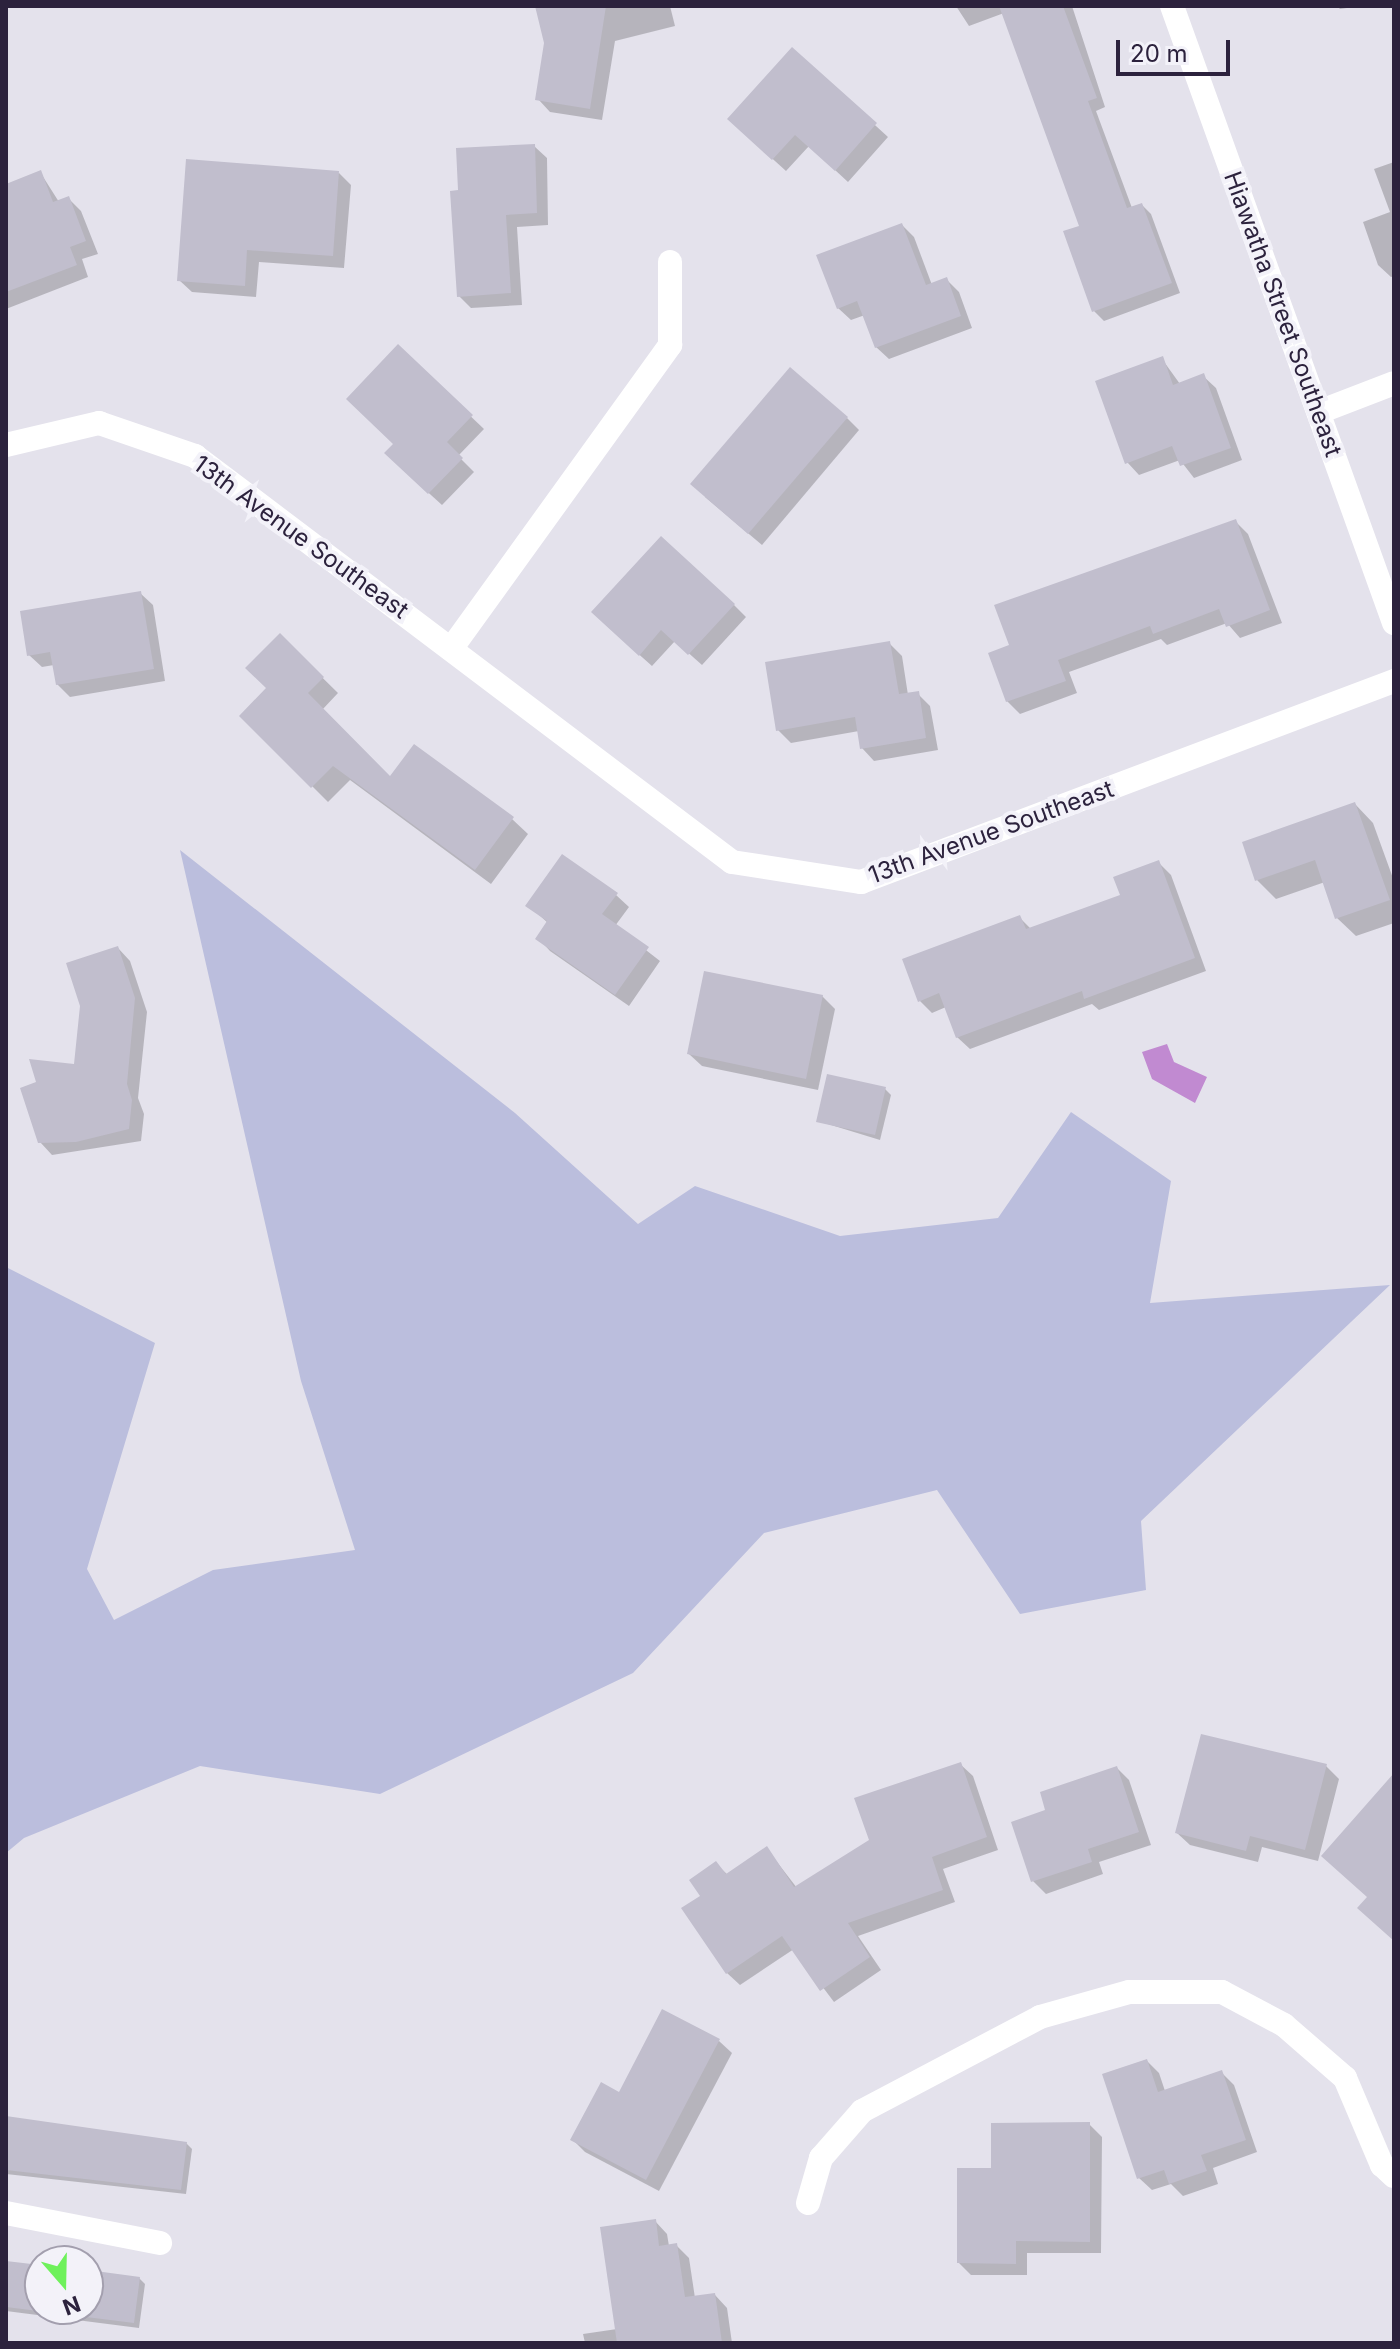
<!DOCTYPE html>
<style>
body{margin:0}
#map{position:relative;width:1400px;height:2349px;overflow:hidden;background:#e4e2ec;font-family:Inter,sans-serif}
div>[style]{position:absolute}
.green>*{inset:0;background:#bbbedd}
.water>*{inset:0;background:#c18ad1}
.shadow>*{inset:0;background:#0003}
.building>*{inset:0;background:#c1becd}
.minor>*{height:24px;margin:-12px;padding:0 12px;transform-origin:12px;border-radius:12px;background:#fff}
span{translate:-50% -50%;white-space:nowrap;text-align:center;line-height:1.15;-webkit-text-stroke:8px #f3f2f9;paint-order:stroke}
.street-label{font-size:24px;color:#2c223d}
.frame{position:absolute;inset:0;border:8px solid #2c223d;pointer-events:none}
.north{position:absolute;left:24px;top:2245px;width:80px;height:80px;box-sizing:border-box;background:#f3f2f9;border:2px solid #a39fae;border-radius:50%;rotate:160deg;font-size:22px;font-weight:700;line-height:32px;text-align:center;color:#2c223d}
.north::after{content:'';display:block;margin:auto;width:28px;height:36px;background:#6ef15b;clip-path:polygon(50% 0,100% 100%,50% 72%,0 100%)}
.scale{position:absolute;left:1116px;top:40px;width:114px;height:36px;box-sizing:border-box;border:4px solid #2c223d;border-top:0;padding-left:10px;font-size:24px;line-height:28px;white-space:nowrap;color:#2c223d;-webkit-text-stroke:6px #f3f2f9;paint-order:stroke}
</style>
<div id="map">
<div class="green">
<div style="clip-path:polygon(180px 850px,515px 1113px,638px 1224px,695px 1186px,840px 1236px,998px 1218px,1071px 1112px,1171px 1181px,1150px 1303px,1390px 1285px,1141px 1521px,1146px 1590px,1020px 1614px,937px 1490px,764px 1533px,633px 1673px,380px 1794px,200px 1766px,24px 1838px,6px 1853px,6px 1267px,155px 1343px,87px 1569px,114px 1620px,213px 1570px,355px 1550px,301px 1381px)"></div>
</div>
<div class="water">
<div style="clip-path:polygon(1167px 1044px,1174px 1062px,1207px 1077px,1195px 1103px,1152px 1079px,1142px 1052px)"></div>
</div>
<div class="shadow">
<div style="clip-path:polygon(537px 6px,670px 6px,675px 26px,615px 41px,602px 120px,550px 112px,538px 99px,546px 43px)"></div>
<div style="clip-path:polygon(956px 6px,1072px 6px,1105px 107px,1096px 111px,1132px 208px,1142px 205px,1151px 214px,1180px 293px,1104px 321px,1094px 311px,1081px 227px,1004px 13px,969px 26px)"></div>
<div style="clip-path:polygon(1337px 6px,1361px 6px,1340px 9px)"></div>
<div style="clip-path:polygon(793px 50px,888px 137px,848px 182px,809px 146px,786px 171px,742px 131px)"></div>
<div style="clip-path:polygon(534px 146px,547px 158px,548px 225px,517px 227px,522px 305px,471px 308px,459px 296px,461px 192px)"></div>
<div style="clip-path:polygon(1394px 162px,1394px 276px,1391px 277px,1378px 265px,1363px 222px,1390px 212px,1374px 169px)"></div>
<div style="clip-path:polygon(40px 172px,59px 202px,69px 199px,81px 211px,98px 254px,82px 259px,88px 277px,6px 309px,6px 186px)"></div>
<div style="clip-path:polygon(339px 173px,351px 185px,344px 268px,259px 262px,256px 297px,192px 292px,179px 280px)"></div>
<div style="clip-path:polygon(902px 225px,914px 237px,932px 285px,946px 279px,959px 292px,972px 328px,889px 359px,876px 347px,865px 315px,851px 320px,838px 308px)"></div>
<div style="clip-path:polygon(398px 347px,484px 429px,458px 456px,474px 472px,442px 505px,399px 466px)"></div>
<div style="clip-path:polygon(1162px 359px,1180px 384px,1203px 376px,1216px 388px,1242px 460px,1194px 478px,1180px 460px,1139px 475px,1127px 462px)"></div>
<div style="clip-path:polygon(847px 418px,859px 430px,762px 545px,705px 497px)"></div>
<div style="clip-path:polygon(1235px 521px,1248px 534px,1282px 623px,1240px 638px,1227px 623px,1167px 645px,1161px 639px,1069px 672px,1077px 693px,1020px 714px,1007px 701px,1012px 647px)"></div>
<div style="clip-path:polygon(140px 593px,153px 605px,165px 681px,70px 697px,57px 684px,54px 665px,42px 667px,29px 655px)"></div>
<div style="clip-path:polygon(734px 605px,746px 617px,702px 665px,675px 641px,652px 666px,606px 625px)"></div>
<div style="clip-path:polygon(280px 636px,338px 693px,322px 710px,391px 779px,512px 819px,528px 834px,491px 884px,350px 780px,328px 802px,242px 716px,269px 688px)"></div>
<div style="clip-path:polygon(889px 643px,902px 656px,908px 695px,918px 694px,930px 706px,938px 750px,874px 761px,862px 748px,859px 731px,791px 743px,778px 730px)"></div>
<div style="clip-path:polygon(1355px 804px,1373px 823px,1394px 881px,1394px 923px,1356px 936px,1337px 918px,1325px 882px,1276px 899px,1257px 880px,1244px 843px)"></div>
<div style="clip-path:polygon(1158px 862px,1171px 875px,1206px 971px,1099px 1010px,1092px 1004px,970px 1049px,957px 1037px,946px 1007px,932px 1013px,919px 1000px,1020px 918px,1031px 929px,1122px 896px)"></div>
<div style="clip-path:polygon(616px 895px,629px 907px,615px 926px,660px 961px,629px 1006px,550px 951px,538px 938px,548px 923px,528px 905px)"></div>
<div style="clip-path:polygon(118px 948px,130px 961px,147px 1012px,138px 1098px,144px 1114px,141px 1141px,52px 1155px,40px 1142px,76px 1066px)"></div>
<div style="clip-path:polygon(822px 996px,835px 1009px,818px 1090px,702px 1066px,689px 1054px)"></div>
<div style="clip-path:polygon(885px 1089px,891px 1095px,880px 1140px,818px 1121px)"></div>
<div style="clip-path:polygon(960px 1764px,973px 1776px,998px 1850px,943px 1869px,955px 1902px,858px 1936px,881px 1970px,834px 2002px,794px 1949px,740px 1985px,727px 1973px,702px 1896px,716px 1864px,728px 1875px,767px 1849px,797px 1888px,871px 1841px)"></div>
<div style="clip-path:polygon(1326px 1766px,1339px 1779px,1318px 1861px,1262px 1847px,1258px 1862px,1190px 1845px,1177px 1833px)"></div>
<div style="clip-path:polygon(1117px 1768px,1129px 1780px,1151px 1845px,1099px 1862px,1103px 1874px,1046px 1894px,1033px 1881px,1048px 1811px)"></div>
<div style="clip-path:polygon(719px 2041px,732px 2053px,659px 2191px,585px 2152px,573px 2140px,619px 2094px)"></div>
<div style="clip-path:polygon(1147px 2061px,1159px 2073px,1165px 2091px,1221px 2072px,1234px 2085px,1257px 2152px,1213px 2168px,1218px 2184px,1183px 2196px,1171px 2184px,1152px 2190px,1139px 2178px)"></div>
<div style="clip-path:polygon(6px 2119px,186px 2143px,192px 2149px,186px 2194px,6px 2174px)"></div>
<div style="clip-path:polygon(1089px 2124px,1102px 2137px,1101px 2253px,1027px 2253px,1027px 2275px,971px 2275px,959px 2263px,993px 2170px)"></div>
<div style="clip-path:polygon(655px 2221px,667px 2234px,669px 2246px,676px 2245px,689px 2258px,695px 2298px,715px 2295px,727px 2308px,732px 2343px,585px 2343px,583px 2334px,617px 2329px)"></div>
<div style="clip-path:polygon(6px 2263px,40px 2267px,40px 2309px,88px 2309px,88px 2272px,139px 2278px,145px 2284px,139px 2328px,6px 2311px)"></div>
</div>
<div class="building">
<div style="clip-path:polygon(535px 6px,606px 6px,590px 109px,535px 100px,544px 43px)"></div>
<div style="clip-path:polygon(999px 6px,1063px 6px,1097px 98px,1088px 101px,1127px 208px,1142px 203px,1172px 283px,1092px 312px,1063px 231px,1079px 226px)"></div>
<div style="clip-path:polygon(792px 47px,877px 123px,835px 171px,795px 135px,772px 160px,727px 119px)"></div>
<div style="clip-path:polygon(535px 144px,537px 213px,506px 215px,511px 293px,457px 297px,450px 191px,458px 190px,456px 148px)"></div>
<div style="clip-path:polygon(186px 159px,339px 171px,333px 256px,247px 250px,245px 286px,177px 281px)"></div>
<div style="clip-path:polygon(41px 170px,53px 202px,69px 196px,86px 241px,70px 247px,77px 265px,6px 292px,6px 184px)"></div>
<div style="clip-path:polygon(902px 223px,926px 285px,947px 277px,961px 316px,875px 348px,857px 301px,837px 309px,816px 255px)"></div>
<div style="clip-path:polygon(398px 344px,473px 415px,447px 442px,463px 458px,428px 494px,384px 453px,393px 444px,346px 399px)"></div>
<div style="clip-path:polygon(1163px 356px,1173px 385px,1204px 373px,1231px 448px,1180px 466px,1172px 446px,1125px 464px,1095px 381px)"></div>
<div style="clip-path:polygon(790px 367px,848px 417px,748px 534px,690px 484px)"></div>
<div style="clip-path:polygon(1236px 519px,1270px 610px,1226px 627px,1219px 609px,1153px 634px,1150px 626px,1058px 660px,1066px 681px,1006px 702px,988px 653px,1009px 645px,994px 605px)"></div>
<div style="clip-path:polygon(661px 536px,735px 604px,688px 655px,661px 630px,639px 656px,591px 612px)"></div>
<div style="clip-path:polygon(141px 591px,154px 669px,56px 685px,50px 652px,27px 656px,20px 611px)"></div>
<div style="clip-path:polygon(280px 633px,324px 677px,308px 693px,390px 776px,414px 744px,514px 817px,475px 870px,333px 766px,311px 788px,239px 716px,266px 688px,245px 668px)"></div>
<div style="clip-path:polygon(890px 641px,899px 694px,919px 691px,926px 738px,860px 749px,855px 717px,776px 731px,765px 662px)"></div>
<div style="clip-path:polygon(1355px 802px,1390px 900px,1335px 919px,1315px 860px,1255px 881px,1242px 842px)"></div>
<div style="clip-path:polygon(562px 854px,618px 893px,602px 914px,649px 947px,615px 995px,535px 939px,547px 921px,525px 906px)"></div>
<div style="clip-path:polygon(1159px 860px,1195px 958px,1084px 999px,1082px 991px,956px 1038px,939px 993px,918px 1002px,902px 959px,1020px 915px,1026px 929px,1120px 895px,1113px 877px)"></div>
<div style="clip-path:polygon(118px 946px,135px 998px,127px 1084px,132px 1100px,129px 1129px,76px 1142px,38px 1143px,20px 1088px,36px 1082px,29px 1059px,74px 1064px,80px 1006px,66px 963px)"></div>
<div style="clip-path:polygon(704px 971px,823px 995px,806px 1079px,687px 1054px)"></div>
<div style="clip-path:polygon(827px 1074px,886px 1087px,875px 1135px,816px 1122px)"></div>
<div style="clip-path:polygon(1201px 1734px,1327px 1764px,1305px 1850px,1250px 1836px,1246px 1851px,1175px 1833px)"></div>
<div style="clip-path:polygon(961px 1762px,987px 1837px,932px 1857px,943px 1890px,848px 1923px,870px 1957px,820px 1991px,782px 1936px,726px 1974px,681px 1908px,700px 1896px,689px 1880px,716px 1861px,726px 1874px,767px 1846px,794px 1887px,869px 1840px,854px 1798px)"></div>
<div style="clip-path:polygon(1117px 1766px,1139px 1832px,1088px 1849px,1092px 1862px,1031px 1882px,1011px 1822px,1045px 1810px,1040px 1792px)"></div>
<div style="clip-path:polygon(1394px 1773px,1394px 1941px,1357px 1908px,1367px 1897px,1321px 1856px)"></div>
<div style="clip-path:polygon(662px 2009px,720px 2039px,646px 2180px,570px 2140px,601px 2082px,619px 2092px)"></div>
<div style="clip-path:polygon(1147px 2059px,1158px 2092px,1222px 2070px,1246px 2140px,1201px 2155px,1207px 2171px,1169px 2184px,1164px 2170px,1137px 2179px,1102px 2074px)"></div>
<div style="clip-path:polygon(6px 2116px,187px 2142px,181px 2190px,6px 2170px)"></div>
<div style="clip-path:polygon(1090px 2122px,1090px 2242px,1016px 2241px,1016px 2264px,957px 2263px,957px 2168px,991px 2168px,991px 2123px)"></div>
<div style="clip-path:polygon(656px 2219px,659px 2246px,677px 2243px,685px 2297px,715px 2293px,722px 2343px,617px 2343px,600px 2227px)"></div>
<div style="clip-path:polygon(6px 2261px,40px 2265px,40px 2309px,88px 2309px,88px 2270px,140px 2277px,134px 2323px,6px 2307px)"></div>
</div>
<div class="minor">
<div style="left:1172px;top:6px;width:656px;rotate:70.21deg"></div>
<div style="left:1319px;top:412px;width:80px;rotate:-21.1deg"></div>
<div style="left:6px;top:445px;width:96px;rotate:-13.3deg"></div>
<div style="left:99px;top:423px;width:102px;rotate:19deg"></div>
<div style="left:195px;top:456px;width:673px;rotate:37.09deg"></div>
<div style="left:732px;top:862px;width:131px;rotate:8.8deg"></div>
<div style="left:861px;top:882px;width:570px;rotate:-20.66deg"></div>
<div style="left:451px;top:649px;width:375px;rotate:-54.2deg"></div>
<div style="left:670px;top:345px;width:83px;rotate:-90deg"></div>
<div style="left:808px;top:2203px;width:47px;rotate:-73.9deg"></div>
<div style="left:821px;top:2158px;width:62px;rotate:-48.9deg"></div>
<div style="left:862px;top:2111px;width:201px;rotate:-27.8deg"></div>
<div style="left:1040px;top:2017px;width:92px;rotate:-15.7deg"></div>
<div style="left:1129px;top:1992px;width:93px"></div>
<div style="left:1222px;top:1992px;width:70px;rotate:28deg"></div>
<div style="left:1284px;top:2025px;width:81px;rotate:41deg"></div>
<div style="left:1345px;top:2078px;width:95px;rotate:67deg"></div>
<div style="left:1382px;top:2165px;width:16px;rotate:43deg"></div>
<div style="left:6px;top:2213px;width:157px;rotate:11deg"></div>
</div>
<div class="street-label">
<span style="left:1283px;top:314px;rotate:70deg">Hiawatha Street Southeast</span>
<span style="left:301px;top:537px;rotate:36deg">13th Avenue Southeast</span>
<span style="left:991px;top:832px;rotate:-20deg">13th Avenue Southeast</span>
</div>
<div class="frame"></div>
<div class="north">N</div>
<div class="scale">20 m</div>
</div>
